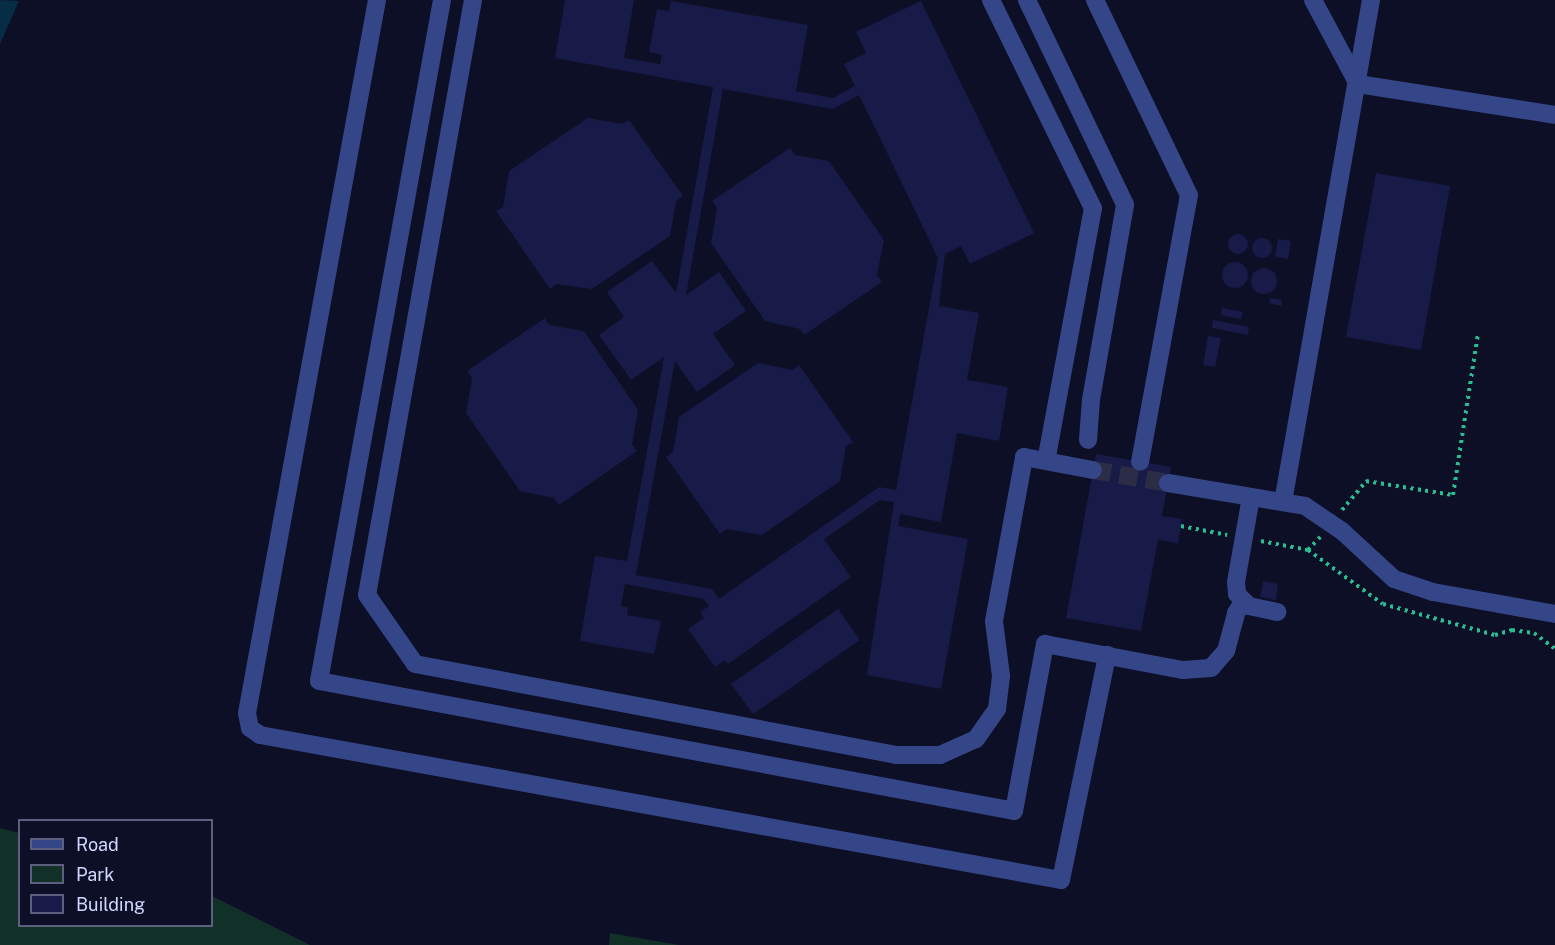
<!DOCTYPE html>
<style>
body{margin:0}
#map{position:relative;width:1555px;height:945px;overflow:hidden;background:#0d0f26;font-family:"Public Sans",sans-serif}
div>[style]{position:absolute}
.green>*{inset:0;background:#103028}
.water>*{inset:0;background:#072c46}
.building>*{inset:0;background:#181a48}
.round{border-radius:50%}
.minor-tunnel>*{height:18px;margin-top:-9px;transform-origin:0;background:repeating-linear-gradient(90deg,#2b2d47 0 18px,transparent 0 27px)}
.path>*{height:4px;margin-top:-2px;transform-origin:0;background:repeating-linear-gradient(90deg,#27be92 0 3px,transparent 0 7.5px)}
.minor>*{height:18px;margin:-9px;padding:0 9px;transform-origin:9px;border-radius:9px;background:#354688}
span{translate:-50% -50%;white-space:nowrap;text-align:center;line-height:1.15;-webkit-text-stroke:5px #0d0f26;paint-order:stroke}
.legend{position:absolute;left:18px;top:819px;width:195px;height:108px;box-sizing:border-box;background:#0d0f26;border:2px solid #5c5f7d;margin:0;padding:8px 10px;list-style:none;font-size:18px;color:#d2d8ff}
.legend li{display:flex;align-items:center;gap:12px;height:30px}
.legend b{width:30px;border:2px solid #5c5f7d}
</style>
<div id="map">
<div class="green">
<div style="clip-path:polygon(0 828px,19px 833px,20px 926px,212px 926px,212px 896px,310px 945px,0 945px)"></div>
<div style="clip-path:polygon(610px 933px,679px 945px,609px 945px)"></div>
</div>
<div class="water">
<div style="clip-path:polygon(0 0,19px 1px,0 44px)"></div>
</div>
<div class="building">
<div style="clip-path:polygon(evenodd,565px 0,634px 0,624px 58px,660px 64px,662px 55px,649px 52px,657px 9px,669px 11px,671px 1px,808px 25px,796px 91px,833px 98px,855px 86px,844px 64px,866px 53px,856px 32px,921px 1px,1034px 233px,970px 264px,961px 246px,945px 254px,939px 306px,979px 313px,967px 380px,1008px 387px,999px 441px,957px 433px,941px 522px,900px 514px,898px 526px,968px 539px,941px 689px,867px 675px,894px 502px,880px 500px,824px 539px,851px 577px,728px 664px,725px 660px,715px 667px,688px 629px,704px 618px,700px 612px,709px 606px,704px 599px,625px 584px,621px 606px,628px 607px,627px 615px,661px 621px,654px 654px,580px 641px,595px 556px,627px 561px,664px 357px,631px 380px,599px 335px,624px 317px,607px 292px,652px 261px,676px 293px,713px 87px,555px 58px,565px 0,723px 89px,833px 109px,859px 95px,938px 258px,896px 490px,879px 487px,719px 599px,712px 589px,636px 575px,675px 361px,697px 392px,735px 365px,713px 334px,746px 311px,719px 272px,686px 295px,723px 89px)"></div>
<div style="clip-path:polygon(588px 118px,622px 124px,629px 120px,683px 196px,676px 201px,670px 236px,592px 289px,556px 284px,550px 289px,496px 211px,503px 207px,509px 171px)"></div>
<div style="clip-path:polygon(790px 148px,795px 155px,829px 161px,884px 240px,877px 275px,882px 282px,804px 335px,800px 329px,765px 321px,711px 243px,717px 208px,712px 201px)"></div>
<div style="clip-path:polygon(1376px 173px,1450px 186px,1421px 350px,1346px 337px)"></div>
<div class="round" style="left:1228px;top:234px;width:20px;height:20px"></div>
<div class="round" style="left:1252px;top:238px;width:20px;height:20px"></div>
<div style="clip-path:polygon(1278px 239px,1291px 241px,1288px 259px,1275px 257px)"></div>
<div class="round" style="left:1222px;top:262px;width:26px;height:26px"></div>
<div class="round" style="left:1251px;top:268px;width:26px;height:26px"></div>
<div style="clip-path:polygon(1270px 298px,1282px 300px,1281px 306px,1269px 303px)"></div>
<div style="clip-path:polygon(1222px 308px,1243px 312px,1241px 319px,1221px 315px)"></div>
<div style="clip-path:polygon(545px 318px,549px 325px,584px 331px,638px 410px,632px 445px,637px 451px,559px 505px,554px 498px,520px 491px,466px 413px,472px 378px,467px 371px)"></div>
<div style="clip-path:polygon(1213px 320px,1249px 327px,1248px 335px,1212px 328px)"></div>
<div style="clip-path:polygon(1208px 336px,1221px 338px,1215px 367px,1203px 365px)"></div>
<div style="clip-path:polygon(758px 363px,793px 370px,799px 365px,853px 442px,846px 446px,840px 481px,762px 535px,727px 529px,720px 534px,666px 457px,673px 452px,679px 417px)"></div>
<div style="clip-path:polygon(1096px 454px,1171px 467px,1162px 516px,1182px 519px,1181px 526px,1178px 543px,1158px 540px,1141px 631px,1066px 618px)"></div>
<div style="clip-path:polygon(1263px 581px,1278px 584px,1276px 600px,1260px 597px)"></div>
<div style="clip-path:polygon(838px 609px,860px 640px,753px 714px,731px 684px)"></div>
</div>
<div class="minor-tunnel">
<div style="left:1093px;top:470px;width:76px;rotate:9.8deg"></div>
</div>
<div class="path">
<div style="left:1342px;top:510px;width:38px;rotate:-50deg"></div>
<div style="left:1366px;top:481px;width:88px;rotate:9.1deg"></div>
<div style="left:1453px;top:495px;width:163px;rotate:-81.2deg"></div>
<div style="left:1181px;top:526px;width:47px;rotate:11.1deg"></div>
<div style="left:1261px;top:541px;width:48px;rotate:10.8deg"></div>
<div style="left:1308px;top:550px;width:92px;rotate:35.8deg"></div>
<div style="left:1383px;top:604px;width:116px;rotate:15.5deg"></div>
<div style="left:1495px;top:635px;width:18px;rotate:-16deg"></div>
<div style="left:1512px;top:630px;width:22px;rotate:8deg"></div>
<div style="left:1534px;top:633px;width:26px;rotate:37deg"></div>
<div style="left:1308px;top:550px;width:18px;rotate:-47deg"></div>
</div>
<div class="minor">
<div style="left:377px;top:0;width:725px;rotate:100.33deg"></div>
<div style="left:247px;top:713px;width:15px;rotate:79deg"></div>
<div style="left:250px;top:728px;width:12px;rotate:35deg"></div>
<div style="left:260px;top:735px;width:814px;rotate:10.26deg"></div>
<div style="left:1061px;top:880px;width:230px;rotate:-78.4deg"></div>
<div style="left:442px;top:0;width:692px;rotate:100.24deg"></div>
<div style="left:319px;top:681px;width:707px;rotate:10.59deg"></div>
<div style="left:1014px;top:811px;width:170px;rotate:-79.5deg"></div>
<div style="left:1045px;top:644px;width:140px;rotate:10.7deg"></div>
<div style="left:1183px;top:670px;width:28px;rotate:-4deg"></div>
<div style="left:1211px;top:668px;width:23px;rotate:-49deg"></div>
<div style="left:1226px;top:651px;width:39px;rotate:-75deg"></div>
<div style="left:1236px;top:613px;width:13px;rotate:-58deg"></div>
<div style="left:473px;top:0;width:604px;rotate:100.1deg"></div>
<div style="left:367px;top:595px;width:84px;rotate:55.2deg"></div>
<div style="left:415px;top:664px;width:490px;rotate:10.7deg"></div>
<div style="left:896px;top:755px;width:44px"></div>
<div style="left:940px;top:755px;width:39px;rotate:-24deg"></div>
<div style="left:976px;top:739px;width:37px;rotate:-55deg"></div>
<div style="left:997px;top:709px;width:33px;rotate:-83deg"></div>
<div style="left:1001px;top:676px;width:55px;rotate:-97.3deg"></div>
<div style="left:994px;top:621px;width:167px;rotate:-79.6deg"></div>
<div style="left:1024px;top:457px;width:70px;rotate:10.7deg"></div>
<div style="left:991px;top:0;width:232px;rotate:63.9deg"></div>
<div style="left:1093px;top:208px;width:257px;rotate:100.5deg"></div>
<div style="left:1027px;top:0;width:227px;rotate:64.4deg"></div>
<div style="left:1125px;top:205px;width:197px;rotate:99.9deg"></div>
<div style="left:1091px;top:399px;width:41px;rotate:94.2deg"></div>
<div style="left:1095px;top:0;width:216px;rotate:64.3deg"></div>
<div style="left:1189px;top:195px;width:271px;rotate:100.4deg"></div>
<div style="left:1313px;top:0;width:95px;rotate:61.8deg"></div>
<div style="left:1358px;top:84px;width:199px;rotate:8.9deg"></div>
<div style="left:1168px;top:483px;width:139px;rotate:9.5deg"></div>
<div style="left:1305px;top:506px;width:45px;rotate:34deg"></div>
<div style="left:1342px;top:531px;width:71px;rotate:42.7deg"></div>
<div style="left:1394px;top:579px;width:41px;rotate:18.4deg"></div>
<div style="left:1433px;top:592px;width:124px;rotate:10.2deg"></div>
<div style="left:1251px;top:497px;width:86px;rotate:100deg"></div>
<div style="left:1236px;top:582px;width:12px;rotate:85deg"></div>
<div style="left:1237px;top:594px;width:17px;rotate:45deg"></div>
<div style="left:1249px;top:606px;width:29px;rotate:12deg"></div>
<div style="left:1283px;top:502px;width:510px;rotate:-80.06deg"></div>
</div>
<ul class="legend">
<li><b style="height:8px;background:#354688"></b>Road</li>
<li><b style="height:16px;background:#103028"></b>Park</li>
<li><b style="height:16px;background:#181a48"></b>Building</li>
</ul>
</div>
